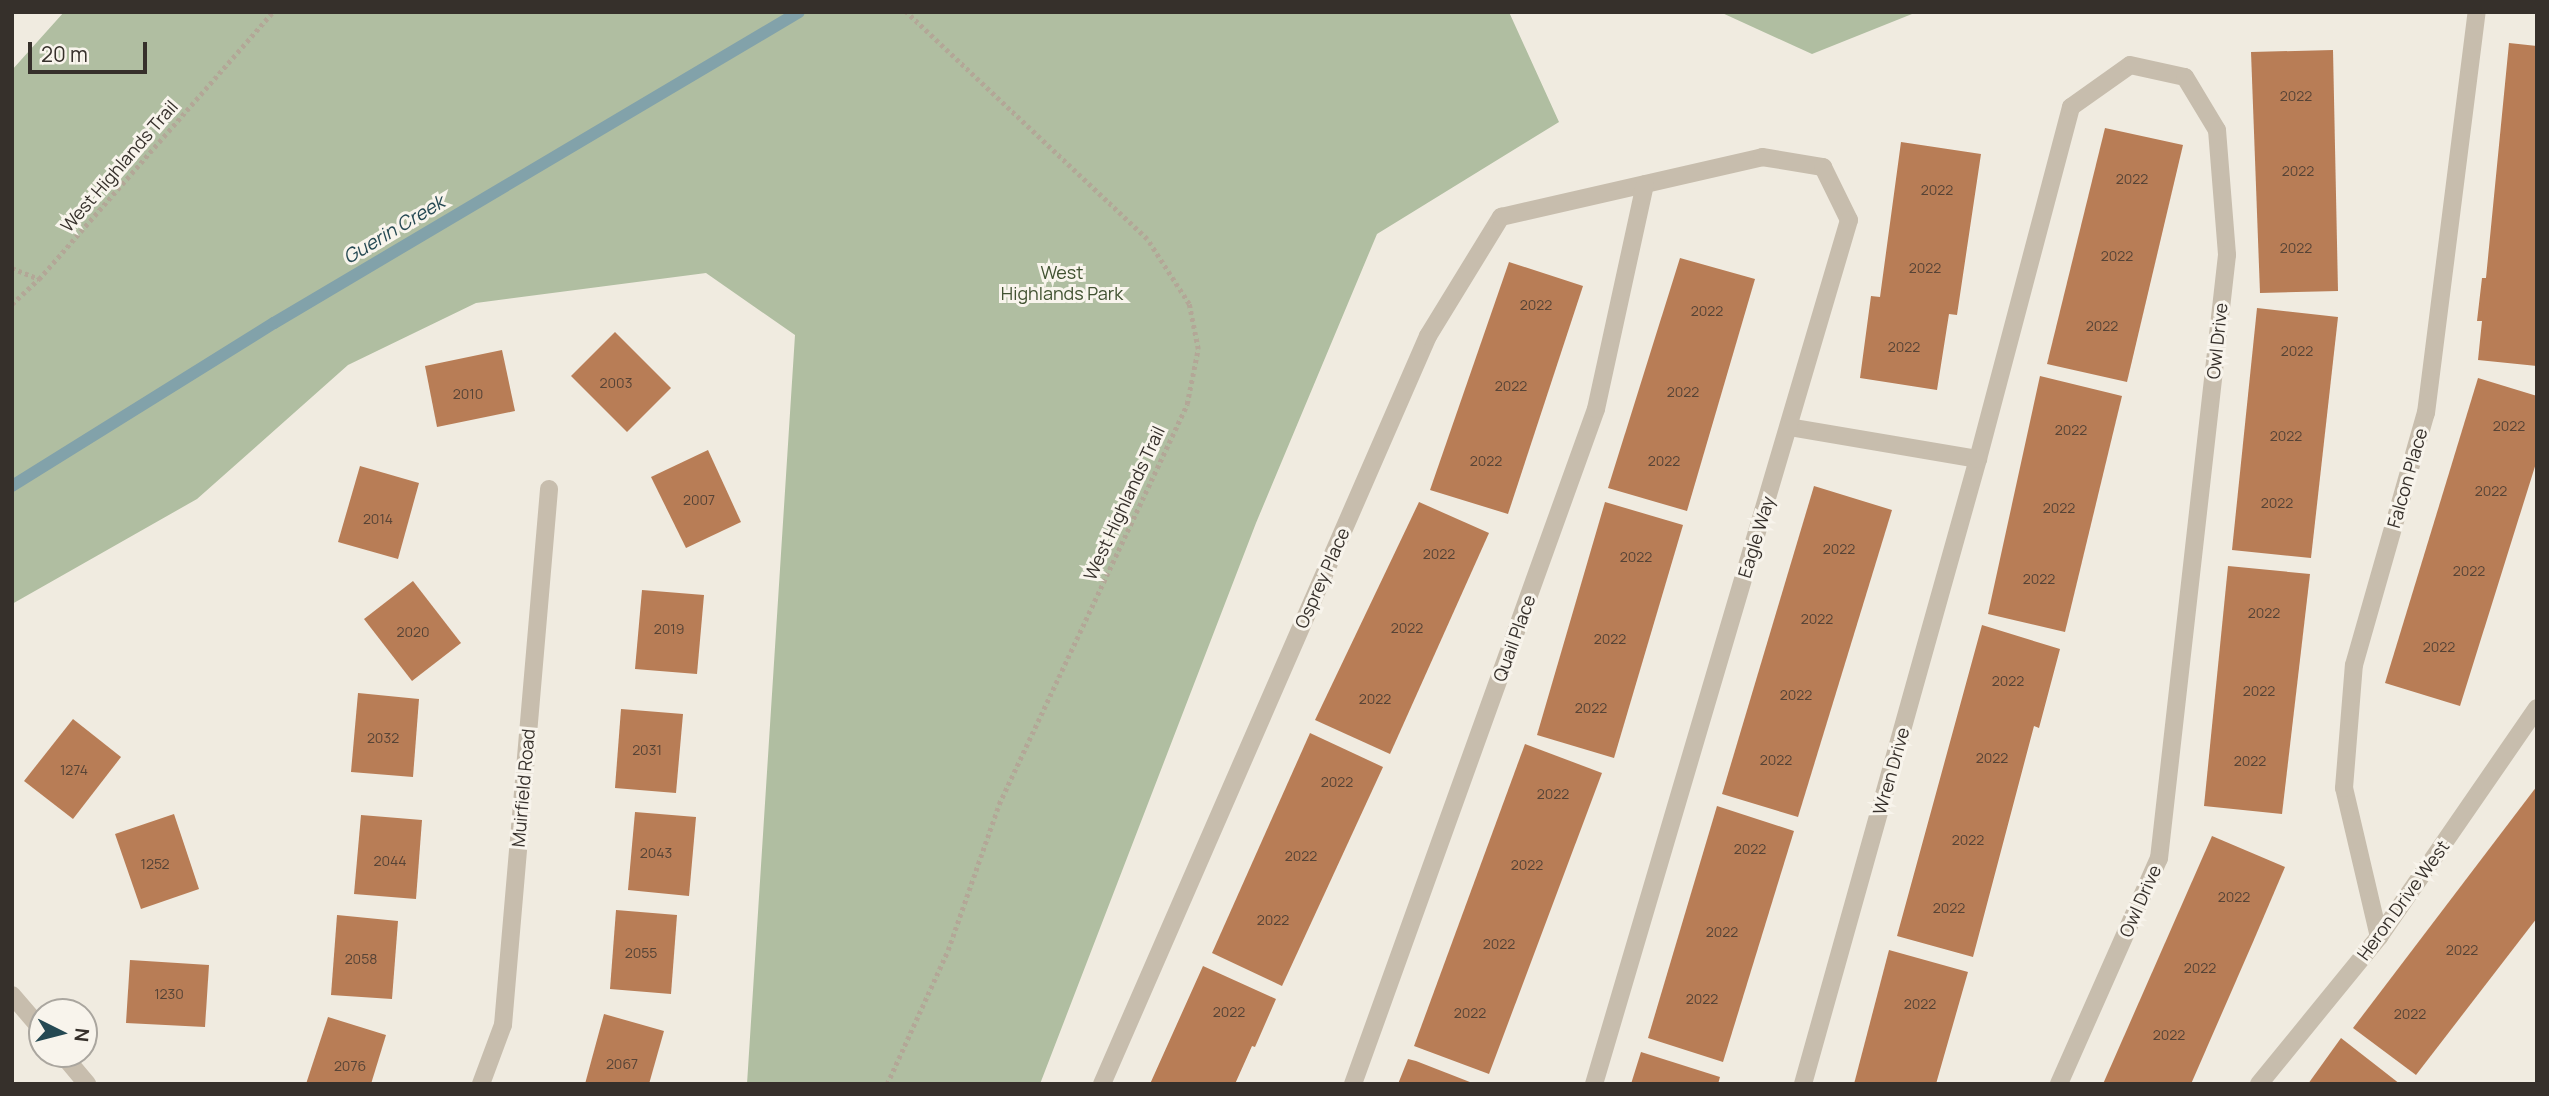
<!DOCTYPE html>
<style>
body{margin:0}
#map{position:relative;width:2549px;height:1096px;overflow:hidden;background:#f0ebe0;font-family:Manrope,sans-serif}
div>[style]{position:absolute}
.green>*{inset:0;background:#b0bea1}
.stream>*{height:12px;margin:-6px;padding:0 6px;transform-origin:6px;border-radius:6px;background:#82a2aa}
.building>*{inset:0;background:#b87d56}
.path>*{height:4.5px;margin-top:-2.25px;transform-origin:0;background:repeating-linear-gradient(90deg,#b3a797 0 3.5px,transparent 0 7px)}
.minor>*{height:18px;margin:-9px;padding:0 9px;transform-origin:9px;border-radius:9px;background:#c7bdad}
span{translate:-50% -50%;white-space:nowrap;text-align:center;line-height:1.15;-webkit-text-stroke:6px #f8f4ec;paint-order:stroke}
.number-label{font-size:14px;color:#564336}
.number-label span{-webkit-text-stroke-width:0}
.street-label{font-size:18px;color:#36302b}
.park-label{font-size:18px;color:#415231}
.water-label{font-size:19px;color:#254953;font-style:italic}
.frame{position:absolute;inset:0;border:14px solid #36302b;pointer-events:none}
.north{position:absolute;left:28px;top:998px;width:70px;height:70px;box-sizing:border-box;background:#f8f4ec;border:2px solid #aaa69f;border-radius:50%;rotate:96deg;font-size:19px;font-weight:700;line-height:28px;text-align:center;color:#36302b}
.north::after{content:'';display:block;margin:auto;width:24px;height:32px;background:#254953;clip-path:polygon(50% 0,100% 100%,50% 72%,0 100%)}
.scale{position:absolute;left:28px;top:42px;width:119px;height:32px;box-sizing:border-box;border:4px solid #36302b;border-top:0;padding-left:9px;font-size:21px;line-height:24px;white-space:nowrap;color:#36302b;-webkit-text-stroke:5px #f8f4ec;paint-order:stroke}
</style>
<div id="map">
<div class="green">
<div style="clip-path:polygon(64px 12px,1509px 12px,1559px 122px,1377px 234px,1256px 523px,1040px 1084px,747px 1084px,795px 335px,706px 273px,476px 303px,348px 365px,197px 499px,12px 604px,12px 70px)"></div>
<div style="clip-path:polygon(1720px 12px,1917px 12px,1812px 54px)"></div>
</div>
<div class="stream">
<div style="left:12px;top:486px;width:309px;rotate:-31.9deg"></div>
<div style="left:274px;top:323px;width:610px;rotate:-30.64deg"></div>
</div>
<div class="building">
<div style="clip-path:polygon(2509px 43px,2537px 46px,2537px 366px,2478px 360px,2482px 321px,2477px 321px,2482px 278px,2486px 278px)"></div>
<div style="clip-path:polygon(2333px 50px,2338px 291px,2260px 293px,2251px 52px)"></div>
<div style="clip-path:polygon(2105px 128px,2183px 145px,2127px 382px,2047px 364px)"></div>
<div style="clip-path:polygon(1901px 142px,1981px 154px,1957px 315px,1949px 314px,1937px 390px,1860px 378px,1871px 296px,1880px 297px)"></div>
<div style="clip-path:polygon(1680px 258px,1755px 279px,1687px 511px,1608px 488px)"></div>
<div style="clip-path:polygon(1509px 262px,1583px 286px,1508px 514px,1430px 490px)"></div>
<div style="clip-path:polygon(2257px 308px,2338px 317px,2311px 558px,2232px 550px)"></div>
<div style="clip-path:polygon(615px 332px,671px 388px,627px 432px,571px 376px)"></div>
<div style="clip-path:polygon(502px 350px,515px 411px,437px 427px,425px 366px)"></div>
<div style="clip-path:polygon(2040px 376px,2122px 396px,2065px 632px,1988px 614px)"></div>
<div style="clip-path:polygon(2478px 378px,2537px 396px,2537px 460px,2460px 706px,2385px 683px)"></div>
<div style="clip-path:polygon(708px 450px,741px 522px,686px 548px,651px 477px)"></div>
<div style="clip-path:polygon(360px 466px,419px 483px,398px 559px,338px 542px)"></div>
<div style="clip-path:polygon(1814px 486px,1892px 510px,1798px 817px,1722px 794px)"></div>
<div style="clip-path:polygon(1419px 502px,1489px 533px,1390px 754px,1315px 720px)"></div>
<div style="clip-path:polygon(1605px 502px,1683px 525px,1614px 758px,1537px 735px)"></div>
<div style="clip-path:polygon(2228px 566px,2310px 574px,2282px 814px,2204px 806px)"></div>
<div style="clip-path:polygon(413px 581px,461px 643px,412px 681px,364px 619px)"></div>
<div style="clip-path:polygon(642px 590px,704px 595px,697px 674px,635px 669px)"></div>
<div style="clip-path:polygon(1982px 625px,2060px 649px,2039px 728px,2034px 726px,1973px 957px,1897px 936px)"></div>
<div style="clip-path:polygon(358px 693px,419px 699px,413px 777px,351px 772px)"></div>
<div style="clip-path:polygon(621px 709px,683px 714px,676px 793px,615px 788px)"></div>
<div style="clip-path:polygon(73px 719px,121px 757px,73px 819px,24px 781px)"></div>
<div style="clip-path:polygon(1310px 733px,1383px 767px,1282px 986px,1212px 953px)"></div>
<div style="clip-path:polygon(1525px 744px,1602px 773px,1489px 1074px,1414px 1046px)"></div>
<div style="clip-path:polygon(2537px 786px,2537px 918px,2416px 1075px,2353px 1028px)"></div>
<div style="clip-path:polygon(1717px 806px,1794px 831px,1723px 1062px,1648px 1038px)"></div>
<div style="clip-path:polygon(635px 812px,696px 817px,689px 896px,628px 890px)"></div>
<div style="clip-path:polygon(174px 814px,199px 889px,141px 909px,115px 834px)"></div>
<div style="clip-path:polygon(361px 815px,422px 820px,416px 899px,354px 894px)"></div>
<div style="clip-path:polygon(2212px 836px,2285px 867px,2253px 942px,2191px 1084px,2103px 1084px)"></div>
<div style="clip-path:polygon(616px 910px,677px 915px,671px 994px,610px 989px)"></div>
<div style="clip-path:polygon(337px 915px,398px 921px,392px 999px,331px 995px)"></div>
<div style="clip-path:polygon(1889px 950px,1968px 972px,1936px 1084px,1854px 1084px)"></div>
<div style="clip-path:polygon(130px 960px,209px 965px,205px 1027px,126px 1023px)"></div>
<div style="clip-path:polygon(1203px 966px,1276px 999px,1255px 1047px,1252px 1046px,1235px 1084px,1150px 1084px)"></div>
<div style="clip-path:polygon(604px 1014px,664px 1031px,649px 1084px,585px 1084px)"></div>
<div style="clip-path:polygon(328px 1017px,386px 1035px,371px 1084px,306px 1084px)"></div>
<div style="clip-path:polygon(2341px 1038px,2400px 1084px,2308px 1084px)"></div>
<div style="clip-path:polygon(1641px 1052px,1720px 1077px,1718px 1084px,1631px 1084px)"></div>
<div style="clip-path:polygon(1408px 1059px,1416px 1061px,1475px 1084px,1398px 1084px)"></div>
</div>
<div class="path">
<div style="left:12px;top:268px;width:29px;rotate:22deg"></div>
<div style="left:12px;top:304px;width:37px;rotate:-43deg"></div>
<div style="left:39px;top:279px;width:355px;rotate:-48.8deg"></div>
<div style="left:887px;top:1084px;width:147px;rotate:-65.5deg"></div>
<div style="left:948px;top:950px;width:155px;rotate:-70.7deg"></div>
<div style="left:999px;top:804px;width:442px;rotate:-64.8deg"></div>
<div style="left:1187px;top:404px;width:56px;rotate:-78.7deg"></div>
<div style="left:1198px;top:349px;width:46px;rotate:-101.3deg"></div>
<div style="left:1189px;top:304px;width:77px;rotate:-122.9deg"></div>
<div style="left:1147px;top:239px;width:331px;rotate:-136.7deg"></div>
</div>
<div class="minor">
<div style="left:1789px;top:427px;width:192px;rotate:9.6deg"></div>
<div style="left:2379px;top:937px;width:153px;rotate:-103.2deg"></div>
<div style="left:2344px;top:788px;width:123px;rotate:-85.4deg"></div>
<div style="left:2354px;top:665px;width:262px;rotate:-74.1deg"></div>
<div style="left:2426px;top:413px;width:404px;rotate:-82.8deg"></div>
<div style="left:12px;top:995px;width:46px;rotate:49.4deg"></div>
<div style="left:62px;top:1054px;width:39px;rotate:50deg"></div>
<div style="left:481px;top:1084px;width:63px;rotate:-69.6deg"></div>
<div style="left:503px;top:1025px;width:538px;rotate:-85.09deg"></div>
<div style="left:1102px;top:1084px;width:816px;rotate:-66.45deg"></div>
<div style="left:1428px;top:336px;width:140px;rotate:-58.5deg"></div>
<div style="left:1501px;top:217px;width:268px;rotate:-12.9deg"></div>
<div style="left:1762px;top:157px;width:62px;rotate:9.3deg"></div>
<div style="left:1823px;top:167px;width:59px;rotate:63.9deg"></div>
<div style="left:1849px;top:220px;width:901px;rotate:106.44deg"></div>
<div style="left:1353px;top:1084px;width:717px;rotate:-70.2deg"></div>
<div style="left:1596px;top:409px;width:230px;rotate:-77.7deg"></div>
<div style="left:1803px;top:1084px;width:649px;rotate:-74.36deg"></div>
<div style="left:1978px;top:459px;width:364px;rotate:-75.2deg"></div>
<div style="left:2071px;top:107px;width:72px;rotate:-35.4deg"></div>
<div style="left:2130px;top:65px;width:56px;rotate:12.3deg"></div>
<div style="left:2185px;top:77px;width:62px;rotate:58.9deg"></div>
<div style="left:2217px;top:130px;width:125px;rotate:85.4deg"></div>
<div style="left:2227px;top:255px;width:607px;rotate:96.43deg"></div>
<div style="left:2159px;top:858px;width:247px;rotate:113.9deg"></div>
<div style="left:2259px;top:1084px;width:190px;rotate:-50.8deg"></div>
<div style="left:2379px;top:937px;width:278px;rotate:-55.4deg"></div>
</div>
<div class="number-label">
<span style="left:2296px;top:96px">2022</span>
<span style="left:2298px;top:171px">2022</span>
<span style="left:2132px;top:179px">2022</span>
<span style="left:1937px;top:190px">2022</span>
<span style="left:2296px;top:248px">2022</span>
<span style="left:2117px;top:256px">2022</span>
<span style="left:1925px;top:268px">2022</span>
<span style="left:1536px;top:305px">2022</span>
<span style="left:1707px;top:311px">2022</span>
<span style="left:2102px;top:326px">2022</span>
<span style="left:1904px;top:347px">2022</span>
<span style="left:2297px;top:351px">2022</span>
<span style="left:616px;top:383px">2003</span>
<span style="left:1511px;top:386px">2022</span>
<span style="left:1683px;top:392px">2022</span>
<span style="left:468px;top:394px">2010</span>
<span style="left:2509px;top:426px">2022</span>
<span style="left:2071px;top:430px">2022</span>
<span style="left:2286px;top:436px">2022</span>
<span style="left:1486px;top:461px">2022</span>
<span style="left:1664px;top:461px">2022</span>
<span style="left:2491px;top:491px">2022</span>
<span style="left:699px;top:500px">2007</span>
<span style="left:2277px;top:503px">2022</span>
<span style="left:2059px;top:508px">2022</span>
<span style="left:378px;top:519px">2014</span>
<span style="left:1839px;top:549px">2022</span>
<span style="left:1439px;top:554px">2022</span>
<span style="left:1636px;top:557px">2022</span>
<span style="left:2469px;top:571px">2022</span>
<span style="left:2039px;top:579px">2022</span>
<span style="left:2264px;top:613px">2022</span>
<span style="left:1817px;top:619px">2022</span>
<span style="left:1407px;top:628px">2022</span>
<span style="left:669px;top:629px">2019</span>
<span style="left:413px;top:632px">2020</span>
<span style="left:1610px;top:639px">2022</span>
<span style="left:2439px;top:647px">2022</span>
<span style="left:2008px;top:681px">2022</span>
<span style="left:2259px;top:691px">2022</span>
<span style="left:1796px;top:695px">2022</span>
<span style="left:1375px;top:699px">2022</span>
<span style="left:1591px;top:708px">2022</span>
<span style="left:383px;top:738px">2032</span>
<span style="left:647px;top:750px">2031</span>
<span style="left:1992px;top:758px">2022</span>
<span style="left:1776px;top:760px">2022</span>
<span style="left:2250px;top:761px">2022</span>
<span style="left:74px;top:770px">1274</span>
<span style="left:1337px;top:782px">2022</span>
<span style="left:1553px;top:794px">2022</span>
<span style="left:1968px;top:840px">2022</span>
<span style="left:1750px;top:849px">2022</span>
<span style="left:656px;top:853px">2043</span>
<span style="left:1301px;top:856px">2022</span>
<span style="left:390px;top:861px">2044</span>
<span style="left:155px;top:864px">1252</span>
<span style="left:1527px;top:865px">2022</span>
<span style="left:2234px;top:897px">2022</span>
<span style="left:1949px;top:908px">2022</span>
<span style="left:1273px;top:920px">2022</span>
<span style="left:1722px;top:932px">2022</span>
<span style="left:1499px;top:944px">2022</span>
<span style="left:2462px;top:950px">2022</span>
<span style="left:641px;top:953px">2055</span>
<span style="left:361px;top:959px">2058</span>
<span style="left:2200px;top:968px">2022</span>
<span style="left:169px;top:994px">1230</span>
<span style="left:1702px;top:999px">2022</span>
<span style="left:1920px;top:1004px">2022</span>
<span style="left:1229px;top:1012px">2022</span>
<span style="left:1470px;top:1013px">2022</span>
<span style="left:2410px;top:1014px">2022</span>
<span style="left:2169px;top:1035px">2022</span>
<span style="left:622px;top:1064px">2067</span>
<span style="left:350px;top:1066px">2076</span>
</div>
<div class="street-label">
<span style="left:119px;top:166px;rotate:-49deg">West Highlands Trail</span>
<span style="left:2217px;top:341px;rotate:-84deg">Owl Drive</span>
<span style="left:2407px;top:478px;rotate:-74deg">Falcon Place</span>
<span style="left:1124px;top:503px;rotate:-65deg">West Highlands Trail</span>
<span style="left:1756px;top:537px;rotate:-73deg">Eagle Way</span>
<span style="left:1322px;top:578px;rotate:-66deg">Osprey Place</span>
<span style="left:1514px;top:638px;rotate:-70deg">Quail Place</span>
<span style="left:1891px;top:771px;rotate:-74deg">Wren Drive</span>
<span style="left:523px;top:788px;rotate:-85deg">Muirfield Road</span>
<span style="left:2403px;top:900px;rotate:-54deg">Heron Drive West</span>
<span style="left:2140px;top:901px;rotate:-66deg">Owl Drive</span>
</div>
<div class="park-label">
<span style="left:1062px;top:283px">West<br>Highlands Park</span>
</div>
<div class="water-label">
<span style="left:394px;top:230px;rotate:-31deg">Guerin Creek</span>
</div>
<div class="frame"></div>
<div class="north">N</div>
<div class="scale">20 m</div>
</div>
